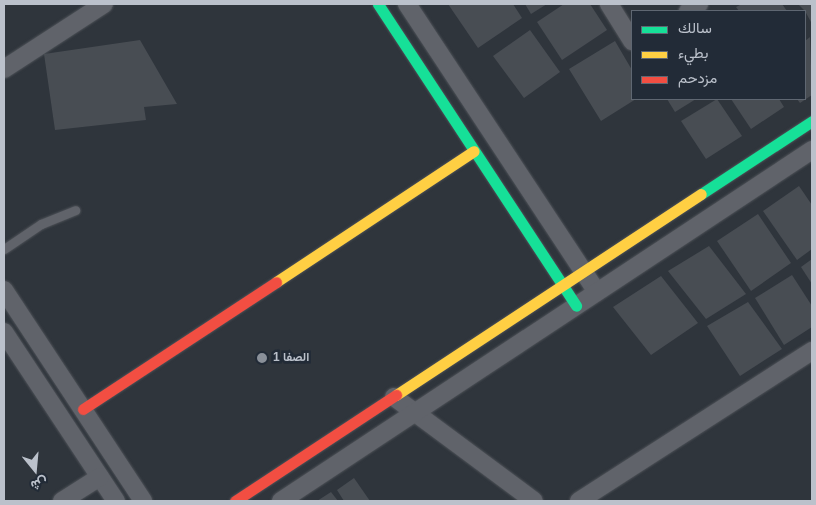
<!DOCTYPE html>
<meta charset="utf-8">
<style>
body{margin:0}
#map{position:relative;width:816px;height:505px;overflow:hidden;background:#2f353c;font-family:Arial,Vazirmatn,sans-serif}
div>[style]{position:absolute}
.building>*{inset:0;background:#484d53}
.roads{filter:drop-shadow(0 0 1px #4d5157) drop-shadow(0 0 1px #4d5157)}
.lane>*{height:9px;margin:-4.5px;padding:0 4.5px;transform-origin:4.5px;border-radius:4.5px;background:#60636a}
.street>*{height:18px;margin:-9px;padding:0 9px;transform-origin:9px;border-radius:9px;background:#60636a}
.fast>*{height:11px;margin:-5.5px;padding:0 5.5px;transform-origin:5.5px;border-radius:5.5px;background:#16e098}
.slow>*{height:11px;margin:-5.5px;padding:0 5.5px;transform-origin:5.5px;border-radius:5.5px;background:#ffcf43}
.jam>*{height:11px;margin:-5.5px;padding:0 5.5px;transform-origin:5.5px;border-radius:5.5px;background:#f24e42}
.dots>*{width:14px;height:14px;translate:-50% -50%;box-sizing:border-box;border:2px solid #222b37;border-radius:50%}
span{translate:-50% -50%;white-space:nowrap;text-align:center;line-height:1.15;-webkit-text-stroke:5px #222b37;paint-order:stroke}
.poi-label{font-size:12px;color:#bbc1cb;font-weight:700}
.left{translate:0 -50%;text-align:left}
.frame{position:absolute;inset:0;border:5px solid #bbc1cb;pointer-events:none}
.legend{position:absolute;left:631px;top:10px;width:175px;height:90px;box-sizing:border-box;background:#222b37;border:1px solid #5f6772;margin:0;padding:6px 9px;list-style:none;font-size:15px;color:#bbc1cb}
.legend li{display:flex;align-items:center;gap:10px;height:25px}
.legend b{width:25px;border:1px solid #5f6772}
.north{position:absolute;left:10px;top:445px;width:50px;height:50px;-webkit-text-stroke:4px #222b37;paint-order:stroke;rotate:163deg;font-size:14px;font-weight:700;line-height:20px;text-align:center;color:#bbc1cb}
.north::after{content:'';display:block;margin:auto;width:18px;height:22px;background:#bbc1cb;clip-path:polygon(50% 0,100% 100%,50% 72%,0 100%)}
</style>
<div id="map">
<div class="building">
<div style="clip-path:polygon(448px 4px,513px 4px,522px 18px,478px 48px)"></div>
<div style="clip-path:polygon(525px 4px,547px 4px,531px 14px)"></div>
<div style="clip-path:polygon(564px 4px,590px 4px,607px 30px,562px 60px,537px 22px)"></div>
<div style="clip-path:polygon(742px 4px,782px 4px,787px 11px,739px 11px,736px 7px)"></div>
<div style="clip-path:polygon(798px 4px,812px 4px,812px 24px,805px 11px)"></div>
<div style="clip-path:polygon(530px 30px,560px 72px,524px 98px,493px 56px)"></div>
<div style="clip-path:polygon(810px 37px,812px 95px,800px 103px,797px 99px,805px 99px,805px 41px)"></div>
<div style="clip-path:polygon(140px 40px,177px 104px,144px 107px,146px 120px,55px 130px,44px 54px)"></div>
<div style="clip-path:polygon(615px 41px,632px 70px,632px 99px,636px 99px,601px 121px,569px 69px)"></div>
<div style="clip-path:polygon(667px 99px,696px 99px,675px 112px)"></div>
<div style="clip-path:polygon(717px 99px,742px 136px,706px 159px,681px 121px)"></div>
<div style="clip-path:polygon(731px 99px,779px 99px,784px 107px,751px 129px)"></div>
<div style="clip-path:polygon(799px 186px,812px 205px,812px 249px,797px 260px,763px 211px)"></div>
<div style="clip-path:polygon(758px 214px,791px 263px,751px 291px,717px 241px)"></div>
<div style="clip-path:polygon(709px 246px,746px 294px,706px 319px,668px 271px)"></div>
<div style="clip-path:polygon(812px 259px,812px 284px,801px 267px)"></div>
<div style="clip-path:polygon(792px 275px,812px 306px,812px 327px,784px 345px,755px 298px)"></div>
<div style="clip-path:polygon(661px 276px,698px 323px,651px 355px,613px 307px)"></div>
<div style="clip-path:polygon(748px 302px,782px 349px,740px 376px,707px 326px)"></div>
<div style="clip-path:polygon(354px 478px,370px 501px,344px 501px,337px 490px)"></div>
<div style="clip-path:polygon(331px 492px,338px 501px,317px 501px)"></div>
</div>
<div class="roads">
<div class="lane">
<div style="left:4px;top:249px;width:45px;rotate:-34deg"></div>
<div style="left:41px;top:224px;width:37px;rotate:-22deg"></div>
</div>
<div class="street">
<div style="left:407px;top:4px;width:345px;rotate:56.6deg"></div>
<div style="left:609px;top:4px;width:44px;rotate:58.1deg"></div>
<div style="left:688px;top:11px;width:13px;rotate:-32deg"></div>
<div style="left:4px;top:69px;width:119px;rotate:-33deg"></div>
<div style="left:4px;top:290px;width:253px;rotate:56.6deg"></div>
<div style="left:4px;top:332px;width:203px;rotate:56.5deg"></div>
<div style="left:394px;top:397px;width:174px;rotate:36.6deg"></div>
<div style="left:62px;top:501px;width:45px;rotate:-32.3deg"></div>
<div style="left:281px;top:501px;width:637px;rotate:-33.47deg"></div>
<div style="left:579px;top:501px;width:277px;rotate:-32.8deg"></div>
</div>
<div class="fast">
<div style="left:378px;top:4px;width:361px;rotate:56.7deg"></div>
<div style="left:701px;top:194px;width:133px;rotate:-33.3deg"></div>
</div>
<div class="slow">
<div style="left:276px;top:282px;width:237px;rotate:-33.5deg"></div>
<div style="left:396px;top:395px;width:365px;rotate:-33.4deg"></div>
</div>
<div class="jam">
<div style="left:83px;top:409px;width:231px;rotate:-33.3deg"></div>
<div style="left:235px;top:501px;width:193px;rotate:-33.4deg"></div>
</div>
</div>
<div class="dots">
<div style="left:262px;top:358px;background:#8a9099"></div>
</div>
<div class="poi-label">
<span class="left" style="left:273px;top:358px">الصفا 1</span>
</div>
<div class="frame"></div>
<ul class="legend">
<li><b style="height:6px;background:#16e098"></b>سالك</li>
<li><b style="height:6px;background:#ffcf43"></b>بطيء</li>
<li><b style="height:6px;background:#f24e42"></b>مزدحم</li>
</ul>
<div class="north">ش</div>
</div>
